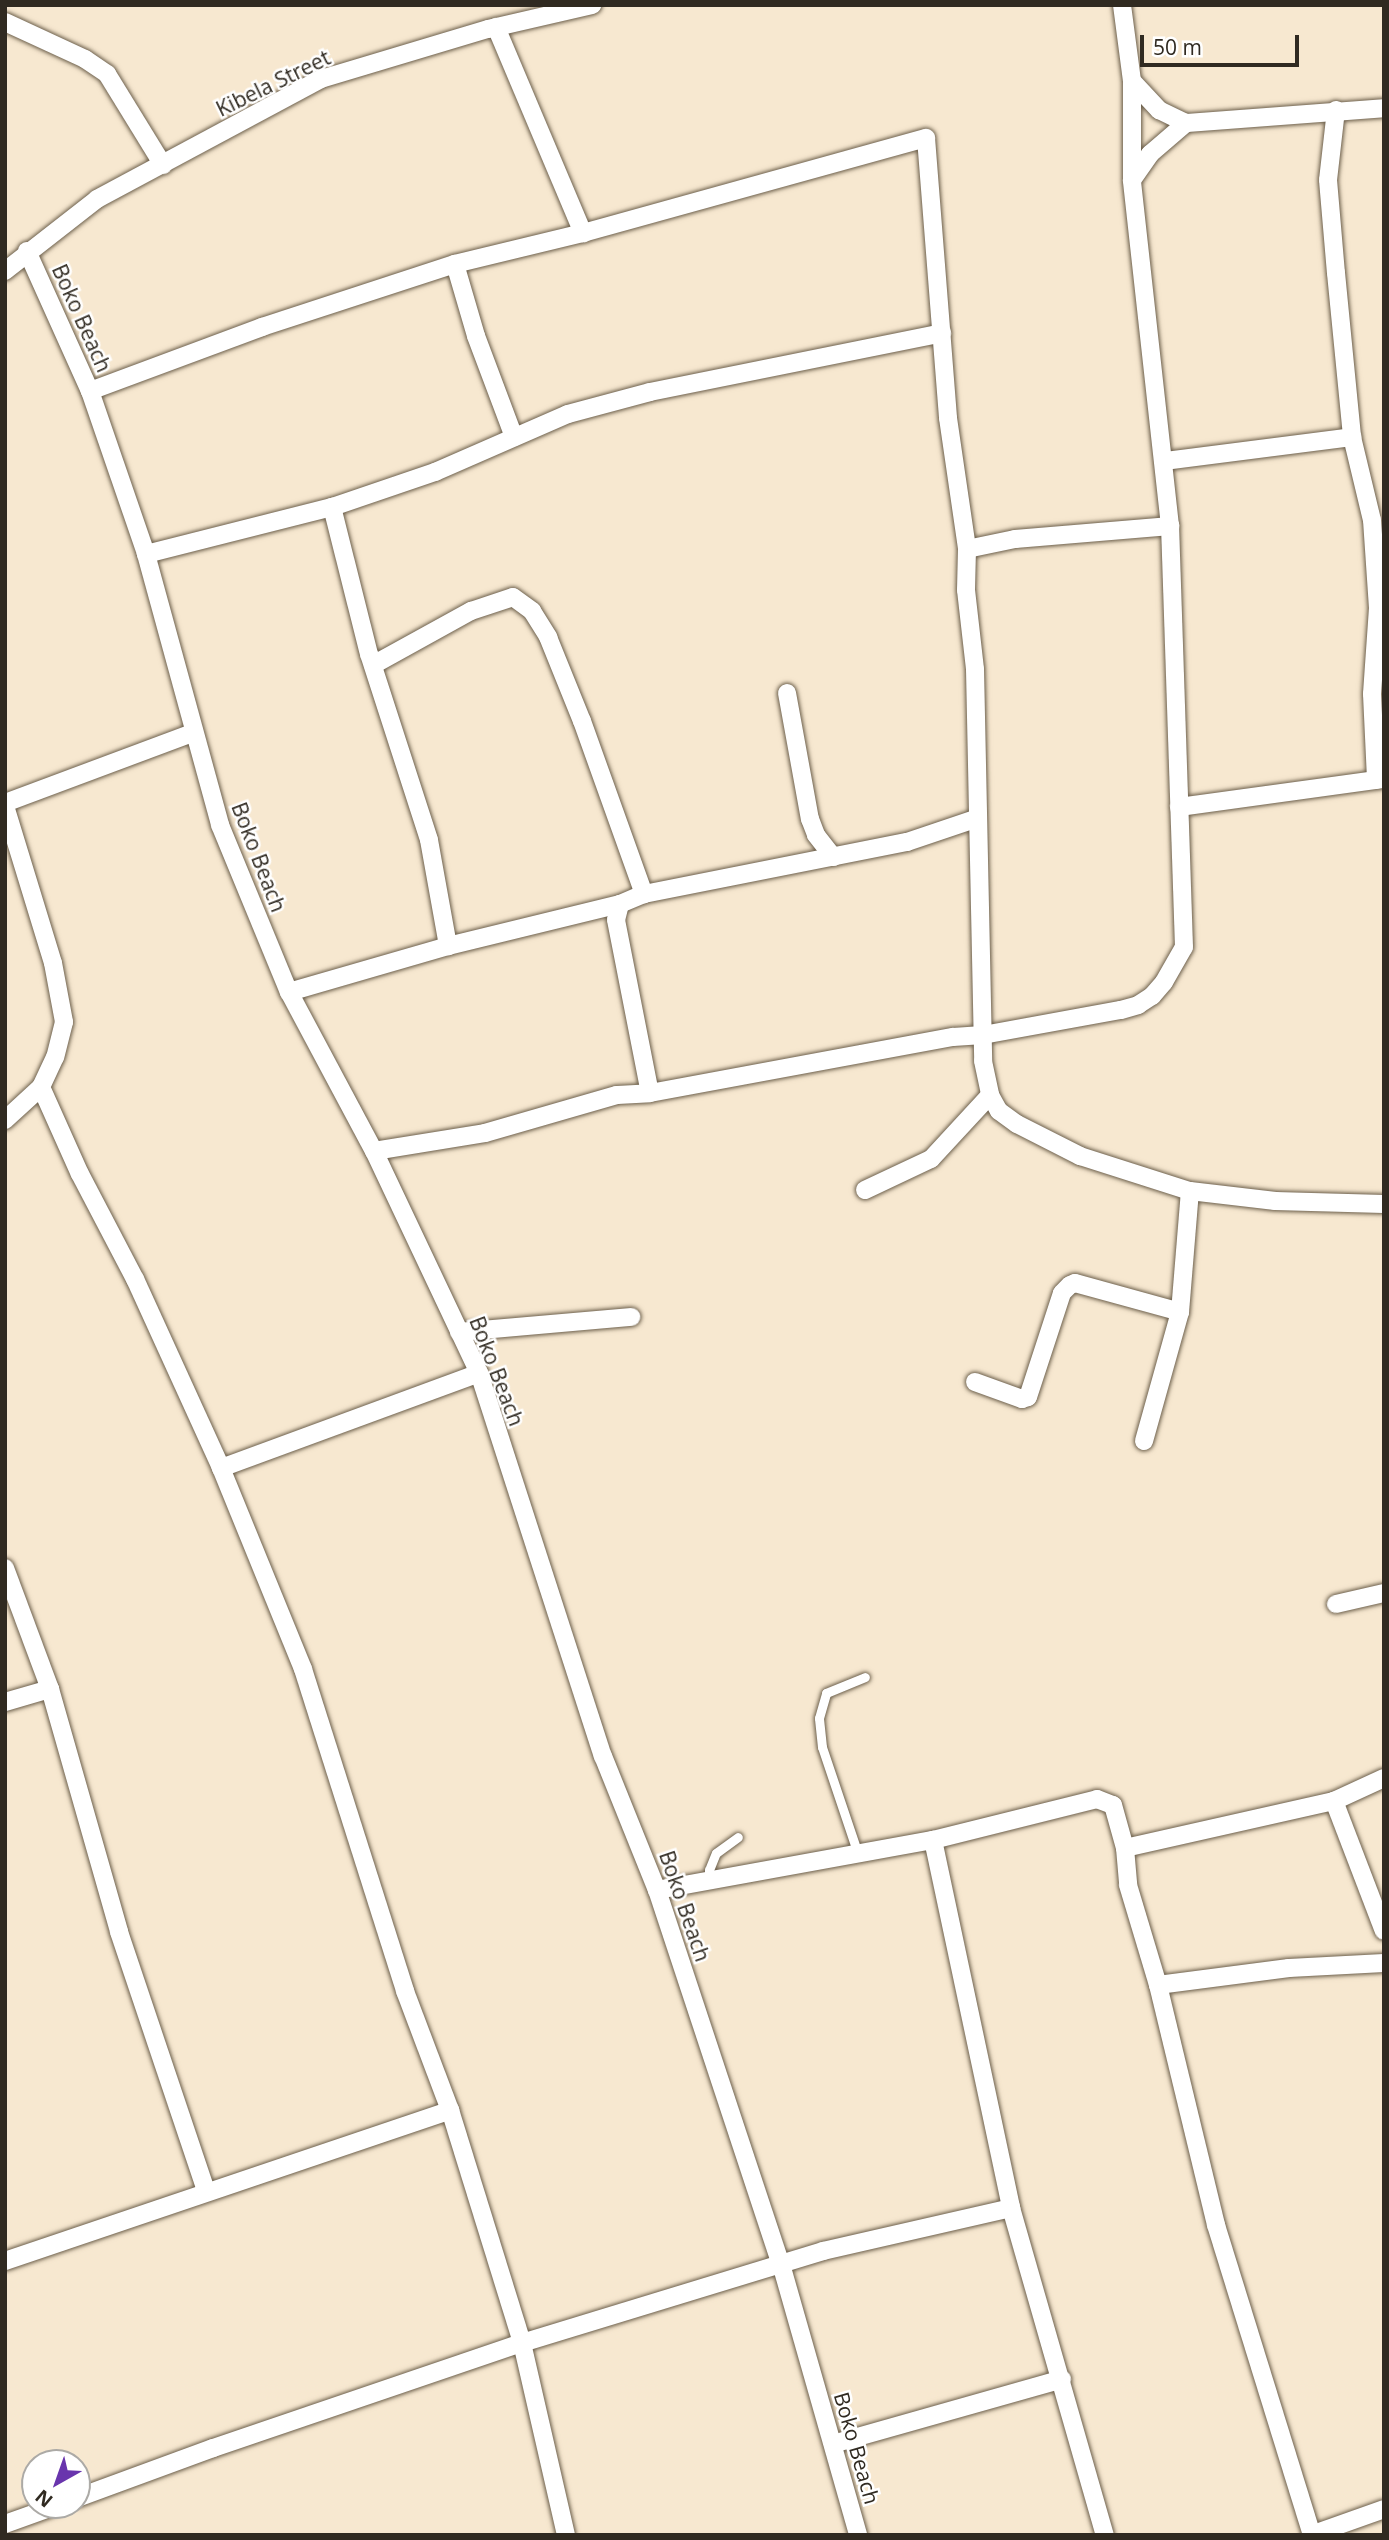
<!DOCTYPE html>
<style>
body{margin:0}
#map{position:relative;width:1389px;height:2540px;overflow:hidden;background:#f7e8d0;font-family:"Open Sans",sans-serif}
div>[style]{position:absolute}
.roads{filter:drop-shadow(0 0 2px #6c5f4b) drop-shadow(0 0 2px #6c5f4b)}
.service>*{height:9px;margin:-4.5px;padding:0 4.5px;transform-origin:4.5px;border-radius:4.5px;background:#fff}
.minor>*{height:18px;margin:-9px;padding:0 9px;transform-origin:9px;border-radius:9px;background:#fff}
span{translate:-50% -50%;white-space:nowrap;text-align:center;line-height:1.15;-webkit-text-stroke:5px #fff;paint-order:stroke}
.street-label{font-size:21px;color:#302a21}
.frame{position:absolute;inset:0;border:7px solid #302a21;pointer-events:none}
.north{position:absolute;left:21px;top:2449px;width:70px;height:70px;box-sizing:border-box;background:#fff;border:2px solid #acaaa6;border-radius:50%;rotate:220deg;font-size:19px;font-weight:700;line-height:28px;text-align:center;color:#302a21}
.north::after{content:'';display:block;margin:auto;width:24px;height:32px;background:#6935ad;clip-path:polygon(50% 0,100% 100%,50% 72%,0 100%)}
.scale{position:absolute;left:1140px;top:35px;width:159px;height:32px;box-sizing:border-box;border:4px solid #302a21;border-top:0;padding-left:9px;font-size:21px;line-height:24px;white-space:nowrap;color:#302a21;-webkit-text-stroke:5px #fff;paint-order:stroke}
</style>
<div id="map">
<div class="roads">
<div class="service">
<div style="left:858px;top:1854px;width:113px;rotate:-108.6deg"></div>
<div style="left:822px;top:1747px;width:29px;rotate:-96deg"></div>
<div style="left:819px;top:1718px;width:26px;rotate:-74deg"></div>
<div style="left:826px;top:1693px;width:42px;rotate:-22.3deg"></div>
<div style="left:709px;top:1881px;width:11px;rotate:-90deg"></div>
<div style="left:709px;top:1870px;width:18px;rotate:-68deg"></div>
<div style="left:716px;top:1853px;width:27px;rotate:-36deg"></div>
</div>
<div class="minor">
<div style="left:5px;top:22px;width:88px;rotate:24.8deg"></div>
<div style="left:85px;top:59px;width:27px;rotate:34deg"></div>
<div style="left:107px;top:74px;width:107px;rotate:58.4deg"></div>
<div style="left:496px;top:27px;width:224px;rotate:67.1deg"></div>
<div style="left:1132px;top:81px;width:40px;rotate:47deg"></div>
<div style="left:1159px;top:110px;width:30px;rotate:26deg"></div>
<div style="left:1336px;top:110px;width:70px;rotate:96.5deg"></div>
<div style="left:1328px;top:180px;width:93px;rotate:85.1deg"></div>
<div style="left:1336px;top:273px;width:165px;rotate:84.4deg"></div>
<div style="left:1352px;top:437px;width:85px;rotate:76.5deg"></div>
<div style="left:1372px;top:520px;width:88px;rotate:86.1deg"></div>
<div style="left:1378px;top:608px;width:86px;rotate:94deg"></div>
<div style="left:1372px;top:694px;width:86px;rotate:87.3deg"></div>
<div style="left:1132px;top:180px;width:32px;rotate:-55deg"></div>
<div style="left:1150px;top:154px;width:48px;rotate:-40.7deg"></div>
<div style="left:1186px;top:123px;width:199px;rotate:-4.3deg"></div>
<div style="left:27px;top:251px;width:154px;rotate:65.8deg"></div>
<div style="left:90px;top:391px;width:172px;rotate:71deg"></div>
<div style="left:146px;top:554px;width:281px;rotate:74.7deg"></div>
<div style="left:220px;top:825px;width:181px;rotate:67.6deg"></div>
<div style="left:289px;top:992px;width:180px;rotate:61.9deg"></div>
<div style="left:374px;top:1151px;width:246px;rotate:64.7deg"></div>
<div style="left:479px;top:1373px;width:403px;rotate:72.1deg"></div>
<div style="left:603px;top:1756px;width:144px;rotate:68.1deg"></div>
<div style="left:657px;top:1890px;width:394px;rotate:71.7deg"></div>
<div style="left:781px;top:2264px;width:282px;rotate:74.1deg"></div>
<div style="left:455px;top:264px;width:75px;rotate:73.7deg"></div>
<div style="left:476px;top:336px;width:108px;rotate:69.4deg"></div>
<div style="left:5px;top:271px;width:117px;rotate:-38deg"></div>
<div style="left:97px;top:199px;width:254px;rotate:-28.2deg"></div>
<div style="left:321px;top:79px;width:174px;rotate:-16.7deg"></div>
<div style="left:488px;top:29px;width:107px;rotate:-13deg"></div>
<div style="left:90px;top:391px;width:184px;rotate:-20.4deg"></div>
<div style="left:262px;top:327px;width:203px;rotate:-18.1deg"></div>
<div style="left:455px;top:264px;width:132px;rotate:-13.6deg"></div>
<div style="left:583px;top:233px;width:356px;rotate:-15.5deg"></div>
<div style="left:926px;top:138px;width:281px;rotate:85.5deg"></div>
<div style="left:948px;top:418px;width:132px;rotate:81.7deg"></div>
<div style="left:967px;top:549px;width:41px;rotate:91.4deg"></div>
<div style="left:966px;top:590px;width:80px;rotate:83.5deg"></div>
<div style="left:975px;top:669px;width:392px;rotate:88.8deg"></div>
<div style="left:983px;top:1061px;width:35px;rotate:78deg"></div>
<div style="left:990px;top:1095px;width:18px;rotate:61deg"></div>
<div style="left:999px;top:1111px;width:22px;rotate:36deg"></div>
<div style="left:1017px;top:1124px;width:71px;rotate:26.9deg"></div>
<div style="left:1080px;top:1156px;width:115px;rotate:17.7deg"></div>
<div style="left:1190px;top:1191px;width:86px;rotate:6.7deg"></div>
<div style="left:1275px;top:1201px;width:109px;rotate:1.6deg"></div>
<div style="left:1165px;top:461px;width:189px;rotate:-7.3deg"></div>
<div style="left:332px;top:507px;width:152px;rotate:75.9deg"></div>
<div style="left:369px;top:654px;width:195px;rotate:72.1deg"></div>
<div style="left:429px;top:840px;width:108px;rotate:79.8deg"></div>
<div style="left:967px;top:549px;width:49px;rotate:-11.8deg"></div>
<div style="left:1015px;top:539px;width:156px;rotate:-4.8deg"></div>
<div style="left:146px;top:554px;width:192px;rotate:-14.2deg"></div>
<div style="left:332px;top:507px;width:109px;rotate:-18.8deg"></div>
<div style="left:435px;top:472px;width:145px;rotate:-23.6deg"></div>
<div style="left:568px;top:414px;width:85px;rotate:-15deg"></div>
<div style="left:650px;top:392px;width:298px;rotate:-11.4deg"></div>
<div style="left:373px;top:665px;width:112px;rotate:-28.9deg"></div>
<div style="left:471px;top:611px;width:44px;rotate:-18.4deg"></div>
<div style="left:513px;top:597px;width:24px;rotate:36deg"></div>
<div style="left:532px;top:611px;width:31px;rotate:58deg"></div>
<div style="left:548px;top:637px;width:91px;rotate:68deg"></div>
<div style="left:582px;top:721px;width:184px;rotate:70.3deg"></div>
<div style="left:787px;top:693px;width:128px;rotate:79.7deg"></div>
<div style="left:810px;top:819px;width:17px;rotate:69deg"></div>
<div style="left:816px;top:835px;width:28px;rotate:52deg"></div>
<div style="left:5px;top:803px;width:200px;rotate:-20.5deg"></div>
<div style="left:5px;top:806px;width:164px;rotate:73deg"></div>
<div style="left:53px;top:963px;width:60px;rotate:79.4deg"></div>
<div style="left:64px;top:1022px;width:36px;rotate:104deg"></div>
<div style="left:55px;top:1057px;width:33px;rotate:115deg"></div>
<div style="left:41px;top:1087px;width:49px;rotate:137.5deg"></div>
<div style="left:1179px;top:807px;width:207px;rotate:-7.8deg"></div>
<div style="left:620px;top:904px;width:16px;rotate:104deg"></div>
<div style="left:616px;top:920px;width:176px;rotate:78.9deg"></div>
<div style="left:289px;top:992px;width:166px;rotate:-16.1deg"></div>
<div style="left:448px;top:946px;width:177px;rotate:-13.7deg"></div>
<div style="left:620px;top:904px;width:26px;rotate:-23deg"></div>
<div style="left:644px;top:894px;width:268px;rotate:-11.2deg"></div>
<div style="left:907px;top:842px;width:75px;rotate:-18.7deg"></div>
<div style="left:41px;top:1087px;width:95px;rotate:65.9deg"></div>
<div style="left:80px;top:1174px;width:119px;rotate:62.4deg"></div>
<div style="left:135px;top:1279px;width:208px;rotate:65.5deg"></div>
<div style="left:221px;top:1468px;width:217px;rotate:67.8deg"></div>
<div style="left:303px;top:1669px;width:338px;rotate:72.4deg"></div>
<div style="left:405px;top:1991px;width:127px;rotate:69.3deg"></div>
<div style="left:450px;top:2110px;width:244px;rotate:72.8deg"></div>
<div style="left:522px;top:2343px;width:197px;rotate:77.1deg"></div>
<div style="left:374px;top:1151px;width:112px;rotate:-9.2deg"></div>
<div style="left:485px;top:1133px;width:137px;rotate:-16.1deg"></div>
<div style="left:617px;top:1095px;width:33px;rotate:-3deg"></div>
<div style="left:650px;top:1093px;width:308px;rotate:-10.5deg"></div>
<div style="left:953px;top:1037px;width:30px;rotate:-4deg"></div>
<div style="left:983px;top:1035px;width:140px;rotate:-10.3deg"></div>
<div style="left:1121px;top:1010px;width:18px;rotate:-16deg"></div>
<div style="left:1138px;top:1005px;width:17px;rotate:-33deg"></div>
<div style="left:1152px;top:996px;width:18px;rotate:-49deg"></div>
<div style="left:1164px;top:982px;width:40px;rotate:-60.3deg"></div>
<div style="left:1184px;top:947px;width:421px;rotate:-91.9deg"></div>
<div style="left:1170px;top:526px;width:348px;rotate:-96.3deg"></div>
<div style="left:1132px;top:180px;width:99px;rotate:-90deg"></div>
<div style="left:1132px;top:81px;width:77px;rotate:-97.5deg"></div>
<div style="left:865px;top:1190px;width:73px;rotate:-25.2deg"></div>
<div style="left:931px;top:1159px;width:87px;rotate:-47.3deg"></div>
<div style="left:459px;top:1332px;width:173px;rotate:-5deg"></div>
<div style="left:975px;top:1382px;width:50px;rotate:19.9deg"></div>
<div style="left:1022px;top:1399px;width:6px;rotate:-18deg"></div>
<div style="left:1028px;top:1397px;width:109px;rotate:-71.9deg"></div>
<div style="left:1062px;top:1293px;width:11px;rotate:-45deg"></div>
<div style="left:1070px;top:1285px;width:5px;rotate:-22deg"></div>
<div style="left:1075px;top:1283px;width:109px;rotate:15.4deg"></div>
<div style="left:1144px;top:1441px;width:134px;rotate:-74.4deg"></div>
<div style="left:1180px;top:1312px;width:121px;rotate:-85.3deg"></div>
<div style="left:221px;top:1468px;width:275px;rotate:-20.2deg"></div>
<div style="left:5px;top:1568px;width:129px;rotate:69.6deg"></div>
<div style="left:50px;top:1689px;width:253px;rotate:74.1deg"></div>
<div style="left:119px;top:1932px;width:273px;rotate:71.4deg"></div>
<div style="left:1336px;top:1604px;width:49px;rotate:-12.9deg"></div>
<div style="left:5px;top:1702px;width:47px;rotate:-16.1deg"></div>
<div style="left:1334px;top:1801px;width:139px;rotate:69deg"></div>
<div style="left:933px;top:1840px;width:376px;rotate:78deg"></div>
<div style="left:1011px;top:2208px;width:340px;rotate:74deg"></div>
<div style="left:1125px;top:1848px;width:214px;rotate:-12.7deg"></div>
<div style="left:1334px;top:1801px;width:55px;rotate:-24.7deg"></div>
<div style="left:657px;top:1890px;width:280px;rotate:-10.3deg"></div>
<div style="left:933px;top:1840px;width:169px;rotate:-14deg"></div>
<div style="left:1097px;top:1799px;width:17px;rotate:21deg"></div>
<div style="left:1113px;top:1805px;width:45px;rotate:74.4deg"></div>
<div style="left:1125px;top:1848px;width:37px;rotate:85deg"></div>
<div style="left:1128px;top:1885px;width:104px;rotate:73.3deg"></div>
<div style="left:1158px;top:1985px;width:247px;rotate:76.4deg"></div>
<div style="left:1216px;top:2225px;width:325px;rotate:72.8deg"></div>
<div style="left:1158px;top:1985px;width:132px;rotate:-7.4deg"></div>
<div style="left:1289px;top:1968px;width:95px;rotate:-3deg"></div>
<div style="left:5px;top:2261px;width:470px;rotate:-18.7deg"></div>
<div style="left:833px;top:2444px;width:238px;rotate:-15.8deg"></div>
<div style="left:77px;top:2498px;width:145px;rotate:-20.2deg"></div>
<div style="left:213px;top:2448px;width:326px;rotate:-18.8deg"></div>
<div style="left:522px;top:2343px;width:315px;rotate:-17deg"></div>
<div style="left:823px;top:2251px;width:193px;rotate:-12.9deg"></div>
<div style="left:5px;top:2524px;width:56px;rotate:-19.7deg"></div>
<div style="left:1311px;top:2535px;width:77px;rotate:-19.6deg"></div>
</div>
</div>
<div class="street-label">
<span style="left:273px;top:83px;rotate:-26deg">Kibela Street</span>
<span style="left:82px;top:318px;rotate:66deg">Boko Beach</span>
<span style="left:259px;top:857px;rotate:69deg">Boko Beach</span>
<span style="left:497px;top:1371px;rotate:69deg">Boko Beach</span>
<span style="left:685px;top:1906px;rotate:71deg">Boko Beach</span>
<span style="left:857px;top:2448px;rotate:74deg">Boko Beach</span>
</div>
<div class="frame"></div>
<div class="north">N</div>
<div class="scale">50 m</div>
</div>
